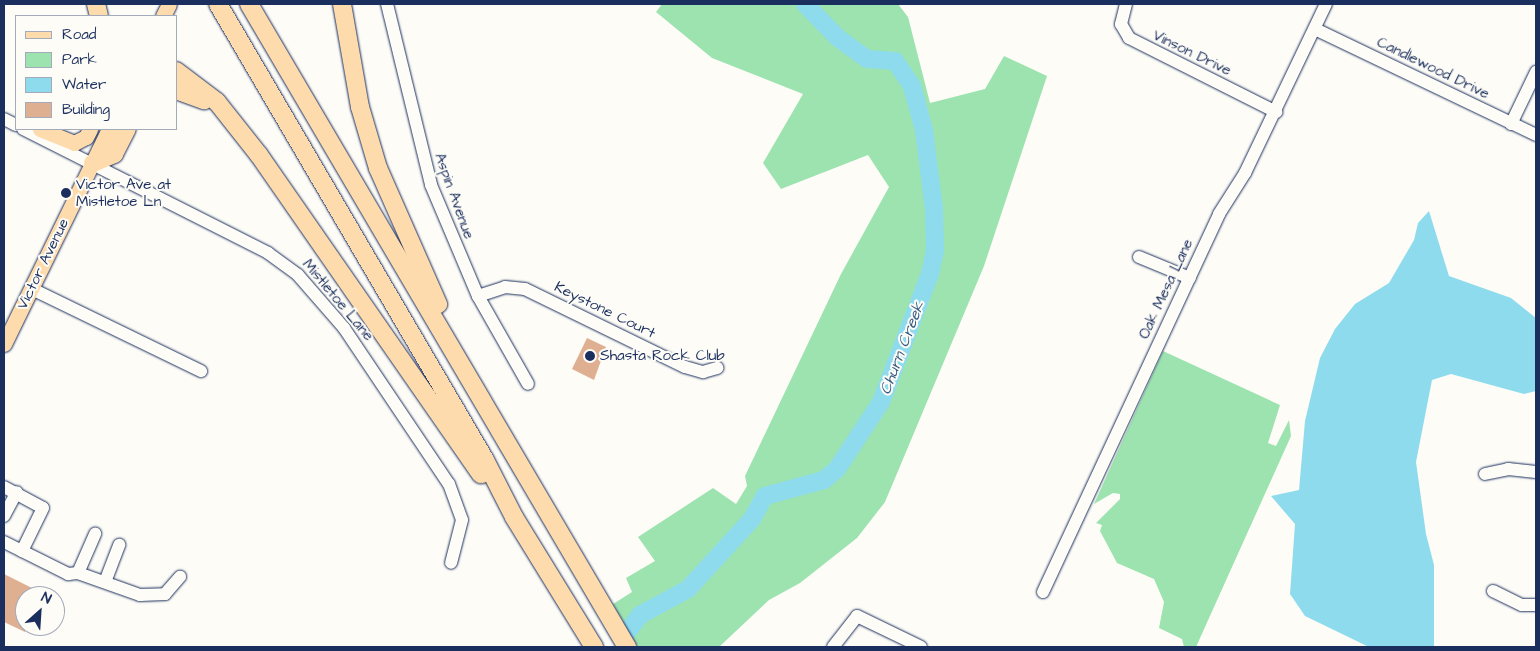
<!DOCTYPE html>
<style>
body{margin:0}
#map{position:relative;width:1540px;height:651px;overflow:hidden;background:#fdfcf7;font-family:"Architects Daughter",sans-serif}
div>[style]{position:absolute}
.green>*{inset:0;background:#9de3b0}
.water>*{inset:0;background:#8fdbee}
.river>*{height:18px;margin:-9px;padding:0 9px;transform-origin:9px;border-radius:9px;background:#8fdbee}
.building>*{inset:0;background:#dfaf91}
.roads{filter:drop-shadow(0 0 1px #1b2f5e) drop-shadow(0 0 1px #1b2f5e)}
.minor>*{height:12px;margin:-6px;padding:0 6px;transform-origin:6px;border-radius:6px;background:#fdfcf7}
.major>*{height:15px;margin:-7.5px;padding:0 7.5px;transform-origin:7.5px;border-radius:7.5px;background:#fedbac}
.highway>*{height:18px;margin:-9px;padding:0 9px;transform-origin:9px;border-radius:9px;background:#fedbac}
.dots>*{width:14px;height:14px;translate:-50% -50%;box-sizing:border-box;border:2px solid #fdfcf7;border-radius:50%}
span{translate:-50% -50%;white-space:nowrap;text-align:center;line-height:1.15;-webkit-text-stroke:4px #fdfcf7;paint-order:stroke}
.street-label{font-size:15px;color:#1b2f5e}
.poi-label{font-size:15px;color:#1b2f5e}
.left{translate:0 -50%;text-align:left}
.water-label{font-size:16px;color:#385a82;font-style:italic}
.frame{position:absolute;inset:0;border:5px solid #1b2f5e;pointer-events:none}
.legend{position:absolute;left:15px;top:15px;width:162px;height:115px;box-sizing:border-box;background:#fdfcf7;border:1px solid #a3aaba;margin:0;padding:6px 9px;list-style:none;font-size:15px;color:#1b2f5e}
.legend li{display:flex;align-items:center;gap:10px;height:25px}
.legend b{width:25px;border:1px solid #a3aaba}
.north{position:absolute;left:15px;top:586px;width:50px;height:50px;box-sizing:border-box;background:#fdfcf7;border:1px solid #a3aaba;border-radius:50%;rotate:26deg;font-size:14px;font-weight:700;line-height:20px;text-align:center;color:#1b2f5e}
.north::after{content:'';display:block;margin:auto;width:18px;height:22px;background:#1b2f5e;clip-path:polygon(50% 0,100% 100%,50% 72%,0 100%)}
</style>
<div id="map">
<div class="green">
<div style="clip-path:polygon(662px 4px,898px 4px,908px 17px,930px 103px,985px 89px,1004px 56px,1047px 76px,984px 266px,885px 502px,857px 538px,800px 583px,769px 600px,719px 647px,638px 647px,613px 604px,632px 592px,626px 578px,655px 561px,638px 537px,713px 488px,736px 504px,747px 486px,745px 476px,841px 274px,889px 187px,868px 155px,781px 189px,763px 163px,803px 94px,712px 58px,656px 12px)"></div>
<div style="clip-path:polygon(1163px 351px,1280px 405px,1268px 443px,1276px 446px,1289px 420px,1291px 436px,1196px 647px,1184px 647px,1182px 639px,1159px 628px,1164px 602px,1154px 579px,1117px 563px,1100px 531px,1102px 525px,1096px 523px,1120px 499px,1120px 494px,1113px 493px,1094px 504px)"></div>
</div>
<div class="water">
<div style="clip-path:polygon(1429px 211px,1449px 276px,1511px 298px,1536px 318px,1536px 391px,1524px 394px,1451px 374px,1432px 380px,1416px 462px,1426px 534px,1434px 565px,1434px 647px,1369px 647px,1305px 616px,1290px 594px,1295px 524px,1271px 496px,1299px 490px,1305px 421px,1320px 358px,1335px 329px,1355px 304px,1389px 283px,1414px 240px,1418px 223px)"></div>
</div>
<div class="river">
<div style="left:628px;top:631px;width:20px;rotate:-53deg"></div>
<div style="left:640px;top:615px;width:55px;rotate:-28.4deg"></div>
<div style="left:688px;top:589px;width:95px;rotate:-47.6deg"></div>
<div style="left:752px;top:519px;width:26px;rotate:-61deg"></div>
<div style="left:765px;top:496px;width:61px;rotate:-15.2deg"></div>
<div style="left:824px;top:480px;width:17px;rotate:-40deg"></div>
<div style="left:837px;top:469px;width:80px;rotate:-56.7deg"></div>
<div style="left:881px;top:402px;width:137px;rotate:-69.1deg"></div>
<div style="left:930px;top:274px;width:25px;rotate:-78deg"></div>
<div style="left:935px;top:250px;width:41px;rotate:-91.4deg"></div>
<div style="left:934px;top:209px;width:80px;rotate:-97.2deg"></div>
<div style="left:924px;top:130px;width:46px;rotate:-105.3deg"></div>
<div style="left:912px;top:86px;width:30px;rotate:-124deg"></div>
<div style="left:895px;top:61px;width:28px;rotate:-176deg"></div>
<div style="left:867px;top:59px;width:37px;rotate:-144deg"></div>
<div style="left:837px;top:37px;width:46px;rotate:-134.1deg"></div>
</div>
<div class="building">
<div style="clip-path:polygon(587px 338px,606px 347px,594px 380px,572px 369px)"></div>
<div style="clip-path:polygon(4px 574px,48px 596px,25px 596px,25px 632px,4px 622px)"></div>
</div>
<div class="roads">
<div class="minor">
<div style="left:387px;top:4px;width:186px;rotate:76.3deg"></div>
<div style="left:431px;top:185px;width:121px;rotate:67.1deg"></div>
<div style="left:478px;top:296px;width:101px;rotate:60.4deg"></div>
<div style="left:1126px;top:4px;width:21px;rotate:104deg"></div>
<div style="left:1121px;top:24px;width:16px;rotate:60deg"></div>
<div style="left:1129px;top:38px;width:165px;rotate:26.7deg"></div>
<div style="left:1315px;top:29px;width:245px;rotate:25.6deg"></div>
<div style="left:4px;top:119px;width:13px;rotate:27deg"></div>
<div style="left:1511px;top:124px;width:58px;rotate:-64.3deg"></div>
<div style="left:23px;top:129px;width:275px;rotate:26.8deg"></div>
<div style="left:268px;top:253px;width:37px;rotate:36deg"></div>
<div style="left:298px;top:275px;width:70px;rotate:49deg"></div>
<div style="left:344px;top:328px;width:188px;rotate:56.1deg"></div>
<div style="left:449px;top:484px;width:38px;rotate:70deg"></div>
<div style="left:462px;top:520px;width:44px;rotate:104.3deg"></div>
<div style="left:1139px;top:257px;width:55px;rotate:22.4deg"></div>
<div style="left:32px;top:289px;width:188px;rotate:25.9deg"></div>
<div style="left:478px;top:296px;width:28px;rotate:-18deg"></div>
<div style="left:505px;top:287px;width:20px;rotate:6deg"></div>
<div style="left:525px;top:289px;width:178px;rotate:26deg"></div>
<div style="left:685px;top:367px;width:19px;rotate:16deg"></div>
<div style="left:703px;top:372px;width:15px;rotate:-16deg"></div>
<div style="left:1485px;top:474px;width:24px;rotate:-12deg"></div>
<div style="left:1508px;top:469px;width:28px;rotate:6deg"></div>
<div style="left:4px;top:487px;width:44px;rotate:28.3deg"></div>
<div style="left:43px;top:508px;width:48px;rotate:116deg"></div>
<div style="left:4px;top:516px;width:27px;rotate:-62deg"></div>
<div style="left:4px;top:542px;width:72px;rotate:26.6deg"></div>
<div style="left:68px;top:574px;width:10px;rotate:-6deg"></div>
<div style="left:78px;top:573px;width:66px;rotate:19.5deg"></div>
<div style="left:140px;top:595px;width:25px;rotate:-2deg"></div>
<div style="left:165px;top:594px;width:23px;rotate:-49deg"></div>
<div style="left:78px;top:573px;width:43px;rotate:-66.4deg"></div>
<div style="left:105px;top:582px;width:40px;rotate:-69deg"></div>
<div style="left:1493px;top:591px;width:32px;rotate:26deg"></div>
<div style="left:1522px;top:605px;width:14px"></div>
<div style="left:1043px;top:592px;width:417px;rotate:-65deg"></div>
<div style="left:1219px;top:214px;width:49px;rotate:-57.6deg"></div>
<div style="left:1245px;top:173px;width:187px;rotate:-64.4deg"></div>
<div style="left:833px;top:647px;width:39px;rotate:-52deg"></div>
<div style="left:857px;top:616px;width:71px;rotate:25.8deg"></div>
</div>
<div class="major">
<div style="left:163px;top:16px;width:13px;rotate:-63deg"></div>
<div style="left:40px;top:129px;width:37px;rotate:22deg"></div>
<div style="left:74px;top:143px;width:13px;rotate:-27deg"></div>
<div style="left:86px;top:137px;width:9px;rotate:-63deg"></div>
<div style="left:4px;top:344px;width:239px;rotate:-64deg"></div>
</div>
<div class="highway">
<div style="left:96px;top:4px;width:12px;rotate:76deg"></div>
<div style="left:218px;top:4px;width:528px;rotate:59.65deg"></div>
<div style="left:485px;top:460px;width:64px;rotate:63deg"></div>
<div style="left:514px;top:517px;width:153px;rotate:58.4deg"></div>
<div style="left:249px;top:4px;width:746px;rotate:59.55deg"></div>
<div style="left:342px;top:4px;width:105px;rotate:80.1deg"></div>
<div style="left:360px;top:107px;width:64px;rotate:73.6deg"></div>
<div style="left:378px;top:168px;width:149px;rotate:66.2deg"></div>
<div style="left:176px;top:71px;width:51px;rotate:37.1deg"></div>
<div style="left:217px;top:102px;width:68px;rotate:51.6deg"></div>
<div style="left:259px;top:155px;width:389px;rotate:55.2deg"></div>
<div style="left:176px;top:90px;width:30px;rotate:20deg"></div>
<div style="left:93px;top:163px;width:23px;rotate:-23deg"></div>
<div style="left:114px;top:154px;width:28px;rotate:-63deg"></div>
</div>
</div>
<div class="dots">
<div style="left:66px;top:193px;background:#1b2f5e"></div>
<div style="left:590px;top:356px;background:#1b2f5e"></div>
</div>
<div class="street-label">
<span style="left:1192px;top:53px;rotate:26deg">Vinson Drive</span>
<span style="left:1433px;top:68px;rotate:26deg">Candlewood Drive</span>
<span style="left:454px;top:196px;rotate:70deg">Aspin Avenue</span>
<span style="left:43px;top:264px;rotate:-64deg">Victor Avenue</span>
<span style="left:1166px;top:289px;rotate:-65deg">Oak Mesa Lane</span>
<span style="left:338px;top:300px;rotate:50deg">Mistletoe Lane</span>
<span style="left:605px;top:310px;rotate:26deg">Keystone Court</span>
</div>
<div class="poi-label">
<span class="left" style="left:76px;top:193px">Victor Ave at<br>Mistletoe Ln</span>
<span class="left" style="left:600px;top:356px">Shasta Rock Club</span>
</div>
<div class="water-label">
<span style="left:902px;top:348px;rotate:-69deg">Churn Creek</span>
</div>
<div class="frame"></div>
<ul class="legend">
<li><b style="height:6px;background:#fedbac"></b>Road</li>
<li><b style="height:14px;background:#9de3b0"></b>Park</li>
<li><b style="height:14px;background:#8fdbee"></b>Water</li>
<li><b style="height:14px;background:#dfaf91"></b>Building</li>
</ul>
<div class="north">N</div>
</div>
